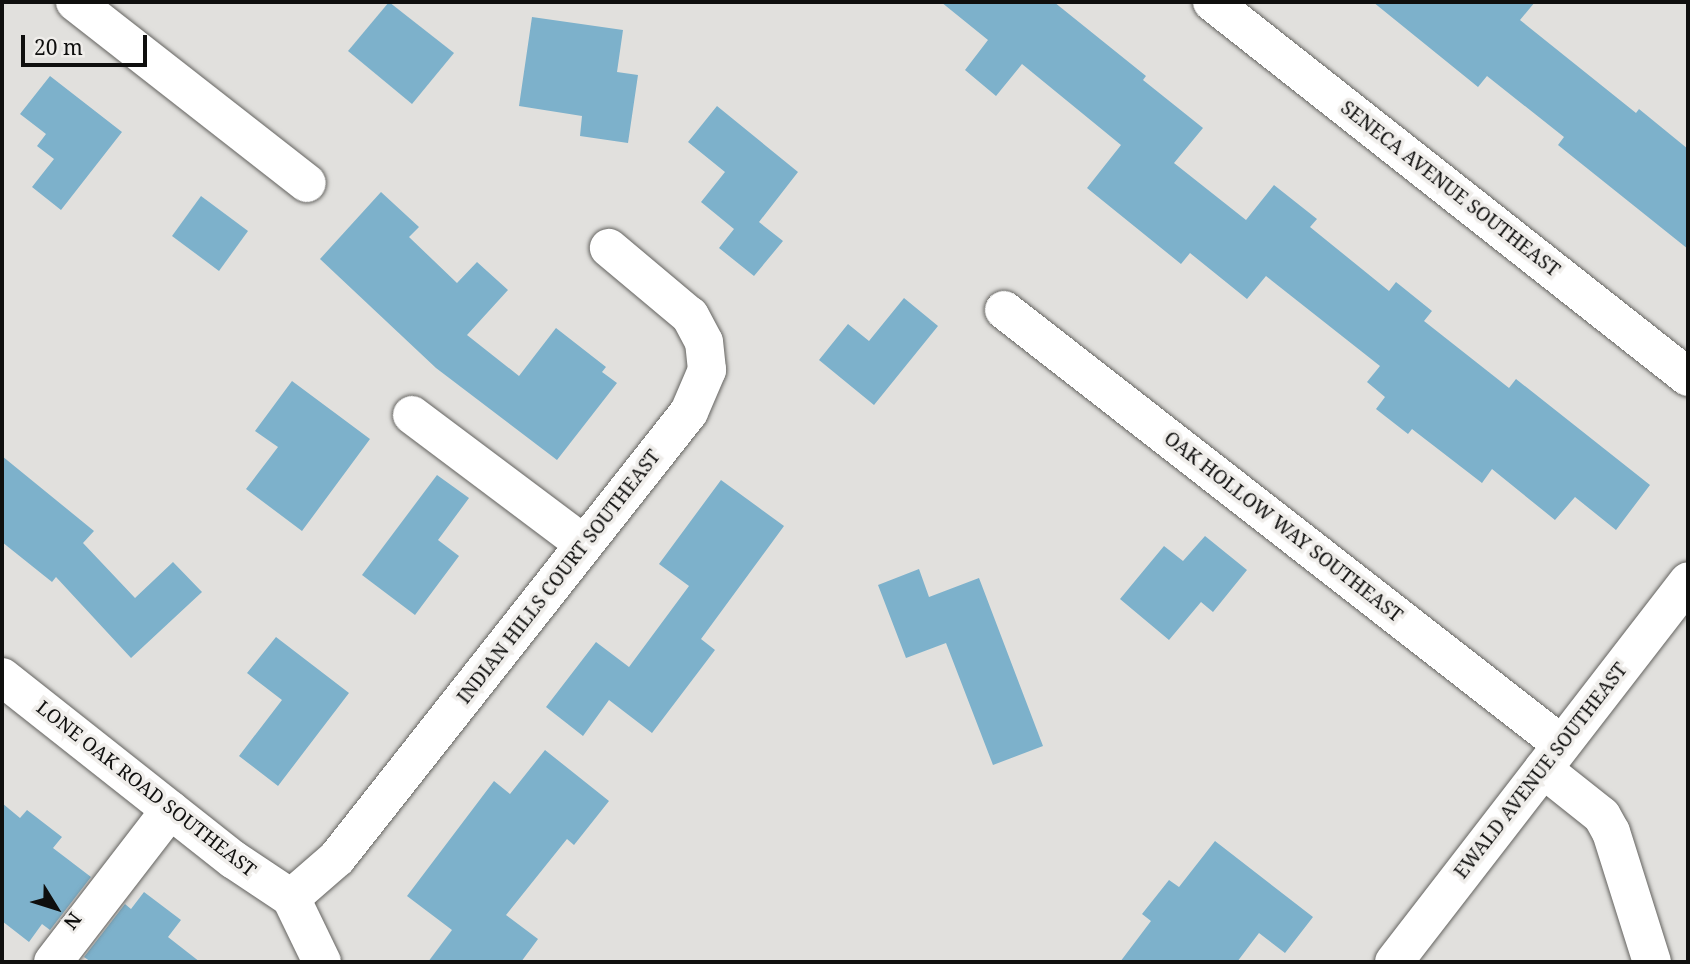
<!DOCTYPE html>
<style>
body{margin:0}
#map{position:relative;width:1690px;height:964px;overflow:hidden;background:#e1e0dd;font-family:"Noto Serif",serif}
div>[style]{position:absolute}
.building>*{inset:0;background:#7db1cb}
.roads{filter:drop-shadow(0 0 2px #646360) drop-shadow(0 0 2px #646360)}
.minor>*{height:38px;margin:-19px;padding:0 19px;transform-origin:19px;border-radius:19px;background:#fff}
span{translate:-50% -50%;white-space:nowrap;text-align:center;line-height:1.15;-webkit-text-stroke:7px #efedea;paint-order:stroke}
.street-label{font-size:19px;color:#0f0f0e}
.frame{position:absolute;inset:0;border:4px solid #0f0f0e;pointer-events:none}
.north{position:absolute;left:21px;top:873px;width:70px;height:70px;-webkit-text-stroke:5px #efedea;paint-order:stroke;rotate:128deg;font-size:19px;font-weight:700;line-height:28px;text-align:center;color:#0f0f0e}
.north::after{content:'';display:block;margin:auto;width:24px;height:32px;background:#0f0f0e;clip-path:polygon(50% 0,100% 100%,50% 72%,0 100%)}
.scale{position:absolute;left:21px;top:35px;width:126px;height:32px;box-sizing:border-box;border:4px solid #0f0f0e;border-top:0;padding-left:9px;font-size:21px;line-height:24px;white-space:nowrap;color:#0f0f0e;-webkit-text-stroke:5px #efedea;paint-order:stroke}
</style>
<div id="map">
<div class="building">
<div style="clip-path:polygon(389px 2px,454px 53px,412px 104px,348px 51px)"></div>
<div style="clip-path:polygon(941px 2px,1054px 2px,1146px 76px,1143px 80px,1203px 128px,1174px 163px,1246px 220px,1274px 185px,1317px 219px,1310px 227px,1389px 291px,1396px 282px,1432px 311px,1424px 321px,1509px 388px,1516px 379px,1650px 485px,1616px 530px,1575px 497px,1555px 520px,1492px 469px,1482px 483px,1412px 429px,1408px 434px,1376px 409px,1385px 397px,1367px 382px,1380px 366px,1266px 276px,1247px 299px,1190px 253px,1181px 264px,1087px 188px,1121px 145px,1022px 64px,996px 96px,965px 70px,988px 40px)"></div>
<div style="clip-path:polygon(1373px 2px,1535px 2px,1520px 20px,1636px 113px,1639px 109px,1688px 149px,1688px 249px,1558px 145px,1564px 137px,1487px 76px,1478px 87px)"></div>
<div style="clip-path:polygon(532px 17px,623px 30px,617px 72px,638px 75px,628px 143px,580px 136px,582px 116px,519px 106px)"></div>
<div style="clip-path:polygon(50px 76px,122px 132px,61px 210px,32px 187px,54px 159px,37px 146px,46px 134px,20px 114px)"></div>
<div style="clip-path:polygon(717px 106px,798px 172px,759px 222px,783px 241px,754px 276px,719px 248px,734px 229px,701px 202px,725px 172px,688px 142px)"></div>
<div style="clip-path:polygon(381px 192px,419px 227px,409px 237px,457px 283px,477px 262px,508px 290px,467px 335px,519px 376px,556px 328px,606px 367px,602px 372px,617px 383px,557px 460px,436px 368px,320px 259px)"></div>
<div style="clip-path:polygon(201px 196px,248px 231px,219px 271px,172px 236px)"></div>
<div style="clip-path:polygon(904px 298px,938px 326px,874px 405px,819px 360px,848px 324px,869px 341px)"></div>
<div style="clip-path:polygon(292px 381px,370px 439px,302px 531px,246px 489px,278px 447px,255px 431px)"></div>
<div style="clip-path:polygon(2px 456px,94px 531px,83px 543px,135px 598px,173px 562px,202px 592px,131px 658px,56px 577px,52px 582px,2px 542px)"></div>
<div style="clip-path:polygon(437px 475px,469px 498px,438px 540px,459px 556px,415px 615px,362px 575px)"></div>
<div style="clip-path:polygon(721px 480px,784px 526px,701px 639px,715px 650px,652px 733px,609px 700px,583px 736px,546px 707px,596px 642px,629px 667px,689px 586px,659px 564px)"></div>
<div style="clip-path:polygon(1205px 536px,1247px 570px,1213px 612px,1201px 602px,1169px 640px,1120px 599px,1164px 546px,1183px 561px)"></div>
<div style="clip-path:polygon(919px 569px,929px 597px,979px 578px,1043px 746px,993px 765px,946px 643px,906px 658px,878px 585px)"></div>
<div style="clip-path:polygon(276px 637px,349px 693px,278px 786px,239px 756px,282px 700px,247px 673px)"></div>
<div style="clip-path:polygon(545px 750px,609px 801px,574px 845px,567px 839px,506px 915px,538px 939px,521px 962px,428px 962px,452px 930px,407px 896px,494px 781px,510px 794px)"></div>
<div style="clip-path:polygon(2px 803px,20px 818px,27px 810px,62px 837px,53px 848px,91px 877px,50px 930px,42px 924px,29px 942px,2px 921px)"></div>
<div style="clip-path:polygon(1215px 841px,1313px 917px,1285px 953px,1259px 933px,1237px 962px,1120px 962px,1151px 921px,1142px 914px,1169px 880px,1179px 887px)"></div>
<div style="clip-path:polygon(144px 892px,181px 920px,168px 937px,200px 962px,91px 962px,84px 957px,125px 904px,131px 909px)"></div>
</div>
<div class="roads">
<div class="minor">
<div style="left:75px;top:2px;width:294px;rotate:38deg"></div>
<div style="left:1212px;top:2px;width:606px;rotate:38.23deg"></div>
<div style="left:1004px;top:310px;width:706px;rotate:37.92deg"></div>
<div style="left:412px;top:415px;width:215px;rotate:36.9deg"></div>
<div style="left:2px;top:677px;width:295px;rotate:38.3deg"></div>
<div style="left:234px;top:860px;width:69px;rotate:33.7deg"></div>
<div style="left:1543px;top:769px;width:75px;rotate:38.5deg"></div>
<div style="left:1602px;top:816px;width:18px;rotate:61deg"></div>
<div style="left:1611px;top:832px;width:136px;rotate:72.5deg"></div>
<div style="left:291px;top:898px;width:61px;rotate:-41deg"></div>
<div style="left:337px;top:858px;width:568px;rotate:-51.72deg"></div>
<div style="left:689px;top:412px;width:46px;rotate:-66.8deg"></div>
<div style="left:707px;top:370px;width:28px;rotate:-96deg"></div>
<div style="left:704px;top:342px;width:30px;rotate:-118deg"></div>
<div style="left:690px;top:316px;width:106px;rotate:-140deg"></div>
<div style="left:291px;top:898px;width:71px;rotate:64.2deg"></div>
<div style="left:53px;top:962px;width:192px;rotate:-52.4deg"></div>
<div style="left:1394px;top:962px;width:481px;rotate:-52.3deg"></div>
</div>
</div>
<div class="street-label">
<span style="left:1450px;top:189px;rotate:38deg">SENECA AVENUE SOUTHEAST</span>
<span style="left:1283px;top:527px;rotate:38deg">OAK HOLLOW WAY SOUTHEAST</span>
<span style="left:559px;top:577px;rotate:-52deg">INDIAN HILLS COURT SOUTHEAST</span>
<span style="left:1541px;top:771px;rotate:-52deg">EWALD AVENUE SOUTHEAST</span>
<span style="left:146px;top:789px;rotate:38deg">LONE OAK ROAD SOUTHEAST</span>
</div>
<div class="frame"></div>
<div class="north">N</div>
<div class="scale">20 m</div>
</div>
